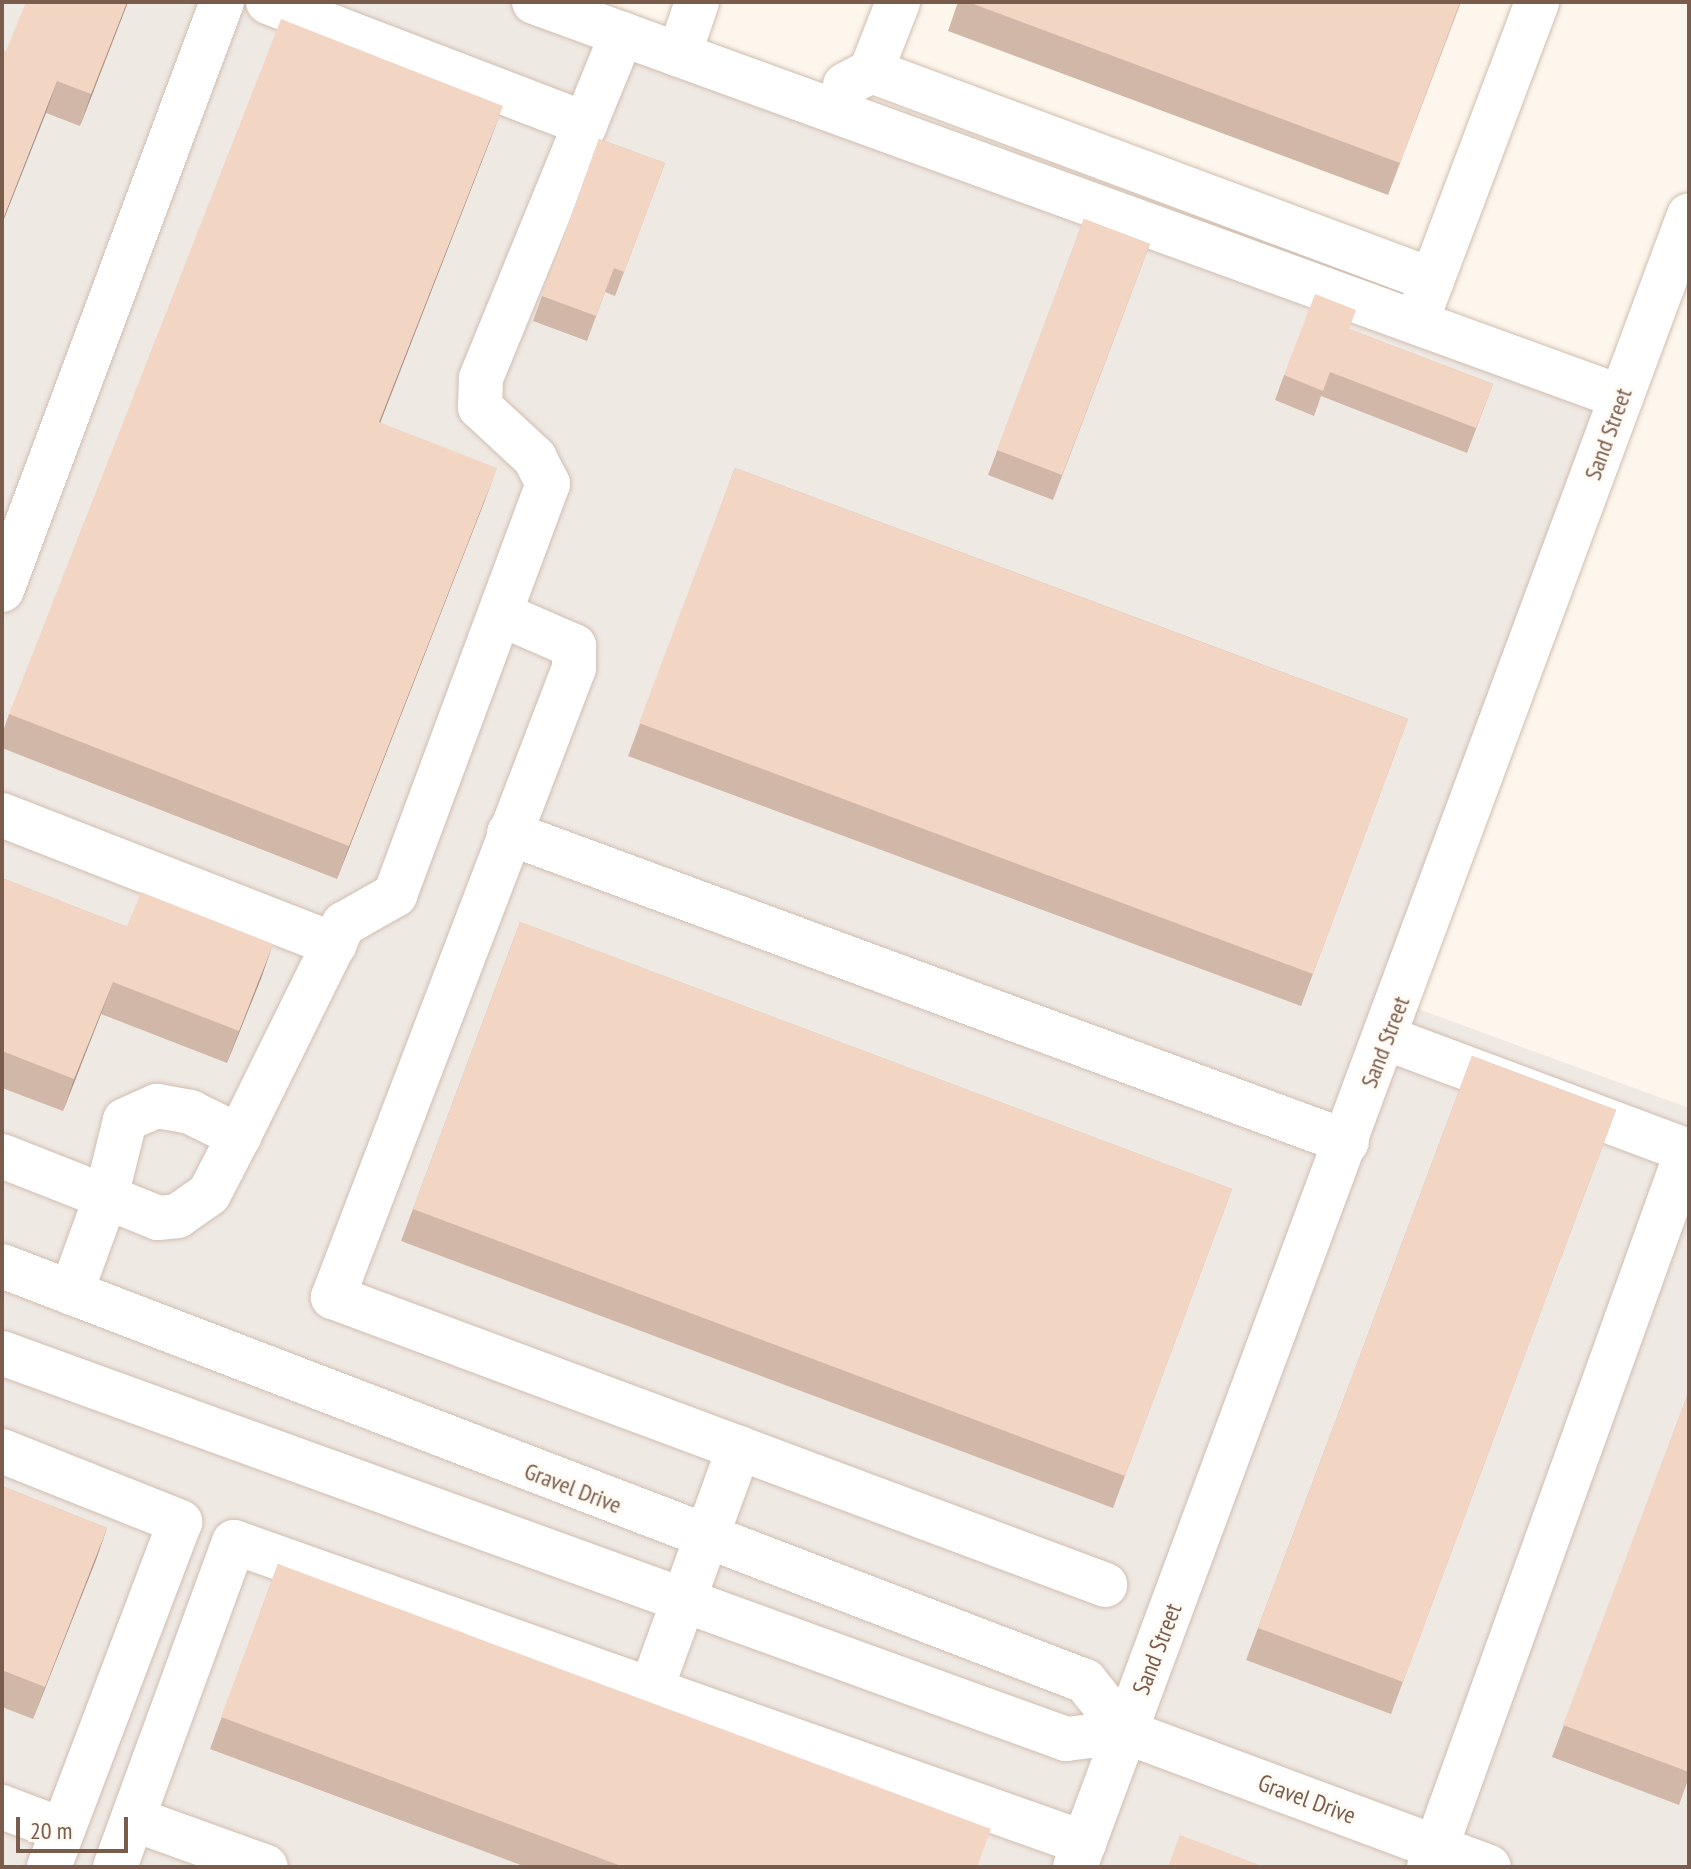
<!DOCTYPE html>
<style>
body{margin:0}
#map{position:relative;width:1691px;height:1869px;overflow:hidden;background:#fdf6ec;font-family:"PT Sans Narrow",sans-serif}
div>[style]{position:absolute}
.industrial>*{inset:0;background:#efe9e4}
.roads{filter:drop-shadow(0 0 2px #d1beb0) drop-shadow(0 0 2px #d1beb0)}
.minor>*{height:44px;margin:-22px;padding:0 22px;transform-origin:22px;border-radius:22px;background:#fff}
.wall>*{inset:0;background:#d1b7a8}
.shaded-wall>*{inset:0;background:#aa9588}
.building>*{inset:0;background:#f3d5c3}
span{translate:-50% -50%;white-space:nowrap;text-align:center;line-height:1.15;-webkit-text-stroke:6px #fffaf3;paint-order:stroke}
.street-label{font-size:24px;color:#7a5c4d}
.frame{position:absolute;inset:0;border:4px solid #7a5c4d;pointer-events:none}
.scale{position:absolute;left:16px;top:1817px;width:112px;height:36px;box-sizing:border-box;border:4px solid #7a5c4d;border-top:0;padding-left:10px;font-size:24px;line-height:28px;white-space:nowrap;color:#7a5c4d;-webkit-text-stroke:6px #fffaf3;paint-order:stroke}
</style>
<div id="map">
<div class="industrial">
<div style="clip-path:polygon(2px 2px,602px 2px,1608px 369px,1380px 995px,1689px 1108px,1689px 1867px,2px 1867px)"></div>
</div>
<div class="roads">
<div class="minor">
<div style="left:268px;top:2px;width:340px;rotate:21deg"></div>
<div style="left:534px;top:2px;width:1157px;rotate:19.97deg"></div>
<div style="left:679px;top:55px;width:56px;rotate:-71.2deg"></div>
<div style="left:871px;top:71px;width:599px;rotate:20.43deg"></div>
<div style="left:845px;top:85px;width:30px;rotate:-28deg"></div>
<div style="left:871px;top:71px;width:74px;rotate:-68.6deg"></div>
<div style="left:1422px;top:307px;width:326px;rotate:-69.3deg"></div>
<div style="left:2px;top:590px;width:628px;rotate:-69.49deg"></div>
<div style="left:500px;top:614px;width:81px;rotate:23.4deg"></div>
<div style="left:574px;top:646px;width:22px;rotate:90deg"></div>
<div style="left:574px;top:668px;width:674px;rotate:110.96deg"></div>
<div style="left:333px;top:1297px;width:433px;rotate:20.4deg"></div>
<div style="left:739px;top:1448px;width:258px;rotate:110deg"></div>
<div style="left:2px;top:815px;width:357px;rotate:21.3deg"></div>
<div style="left:509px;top:833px;width:893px;rotate:20.24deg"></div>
<div style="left:1386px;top:1038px;width:323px;rotate:20.5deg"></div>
<div style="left:157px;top:1106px;width:34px;rotate:10deg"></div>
<div style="left:190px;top:1112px;width:55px;rotate:26.1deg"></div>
<div style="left:239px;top:1136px;width:65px;rotate:117.3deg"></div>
<div style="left:209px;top:1194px;width:38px;rotate:145deg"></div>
<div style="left:178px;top:1216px;width:20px;rotate:174deg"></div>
<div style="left:158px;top:1218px;width:56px;rotate:-158deg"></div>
<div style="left:106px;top:1197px;width:79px;rotate:-76.1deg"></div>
<div style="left:125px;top:1120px;width:35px;rotate:-24deg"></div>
<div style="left:239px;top:1136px;width:237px;rotate:-63.7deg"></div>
<div style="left:344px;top:924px;width:59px;rotate:-29.6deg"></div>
<div style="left:395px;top:895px;width:439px;rotate:-69.6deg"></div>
<div style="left:548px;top:484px;width:29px;rotate:-117deg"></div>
<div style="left:535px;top:458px;width:75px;rotate:-137.2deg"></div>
<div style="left:480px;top:407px;width:29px;rotate:-88deg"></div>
<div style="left:481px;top:378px;width:372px;rotate:-67.7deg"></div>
<div style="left:2px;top:1156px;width:112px;rotate:21.5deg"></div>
<div style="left:106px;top:1197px;width:102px;rotate:110deg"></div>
<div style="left:2px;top:1266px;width:1160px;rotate:20.97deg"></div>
<div style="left:1085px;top:1681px;width:65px;rotate:51.2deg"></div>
<div style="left:2px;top:1353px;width:1132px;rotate:19.94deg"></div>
<div style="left:1066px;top:1739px;width:60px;rotate:-6.7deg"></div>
<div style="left:1126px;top:1732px;width:387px;rotate:20.4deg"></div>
<div style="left:739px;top:1448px;width:391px;rotate:20.5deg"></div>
<div style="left:2px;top:1451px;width:192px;rotate:21.7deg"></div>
<div style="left:180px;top:1522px;width:369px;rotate:110.8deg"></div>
<div style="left:2px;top:1807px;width:65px;rotate:20.7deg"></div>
<div style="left:133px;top:1819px;width:141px;rotate:19.8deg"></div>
<div style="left:115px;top:1867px;width:346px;rotate:-69.9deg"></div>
<div style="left:234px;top:1542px;width:902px;rotate:19.5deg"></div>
<div style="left:1075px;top:1867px;width:1762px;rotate:-69.61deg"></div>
<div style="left:1429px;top:1867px;width:761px;rotate:-70.18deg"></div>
</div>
</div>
<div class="wall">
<div style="clip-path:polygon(26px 2px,128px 2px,80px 126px,46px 113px)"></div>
<div style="clip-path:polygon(958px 2px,1461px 2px,1388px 195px,948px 31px)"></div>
<div style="clip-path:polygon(491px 138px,380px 422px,485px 500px,337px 879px,2px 748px,2px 734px,9px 714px)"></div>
<div style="clip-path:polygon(599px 139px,665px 163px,615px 296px,605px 292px,587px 341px,533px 321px)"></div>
<div style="clip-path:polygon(1084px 219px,1150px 244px,1053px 500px,988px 475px)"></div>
<div style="clip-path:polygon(1349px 329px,1493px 384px,1467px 453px,1321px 396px,1314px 416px,1275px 400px,1284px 375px)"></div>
<div style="clip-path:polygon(735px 468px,1408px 719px,1301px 1006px,628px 756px)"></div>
<div style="clip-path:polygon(2px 878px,127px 927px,262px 976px,227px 1063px,101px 1014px,63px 1111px,2px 1088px)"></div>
<div style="clip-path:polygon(520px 922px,1232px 1189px,1113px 1508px,401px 1241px)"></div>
<div style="clip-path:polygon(1472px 1056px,1616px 1110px,1391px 1714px,1246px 1660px)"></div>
<div style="clip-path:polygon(1689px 1391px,1689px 1777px,1679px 1805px,1552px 1757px)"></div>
<div style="clip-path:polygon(2px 1486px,107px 1528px,33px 1719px,2px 1707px)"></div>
<div style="clip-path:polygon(278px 1564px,977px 1867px,526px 1867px,210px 1749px)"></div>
</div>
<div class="shaded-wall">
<div style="clip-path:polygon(127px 2px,128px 2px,80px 126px,91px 94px)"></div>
<div style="clip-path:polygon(57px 81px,46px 113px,2px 224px,2px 221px)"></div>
<div style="clip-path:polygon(503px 106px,491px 138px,368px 454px,379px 422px)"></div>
<div style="clip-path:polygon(497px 468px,485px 500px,337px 879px,349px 846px)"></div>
<div style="clip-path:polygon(273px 944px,262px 976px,227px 1063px,239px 1031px)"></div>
<div style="clip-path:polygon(113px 982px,101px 1014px,63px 1111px,74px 1079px)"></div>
<div style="clip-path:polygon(107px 1528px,96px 1560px,33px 1719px,45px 1687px)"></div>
</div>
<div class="building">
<div style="clip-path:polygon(26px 2px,127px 2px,91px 94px,57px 81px,2px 221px,2px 50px,6px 51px)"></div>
<div style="clip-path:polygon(968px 2px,1460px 2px,1400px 163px)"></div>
<div style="clip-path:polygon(281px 19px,503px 106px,379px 422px,497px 468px,349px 846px,9px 714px)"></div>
<div style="clip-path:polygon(599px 139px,665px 163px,624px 272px,614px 268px,596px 316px,542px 296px)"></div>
<div style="clip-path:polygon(1084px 219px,1150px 244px,1062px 475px,997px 450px)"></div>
<div style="clip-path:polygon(1315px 294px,1356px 310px,1349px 329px,1493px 384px,1476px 428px,1330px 372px,1323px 391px,1284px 375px)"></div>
<div style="clip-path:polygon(735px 468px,1408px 719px,1313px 974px,639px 723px)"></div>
<div style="clip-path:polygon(2px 878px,127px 927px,141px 892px,273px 944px,239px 1031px,113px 982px,74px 1079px,2px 1051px)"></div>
<div style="clip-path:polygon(520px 922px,1232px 1189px,1125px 1476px,413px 1209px)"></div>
<div style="clip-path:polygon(1472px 1056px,1616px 1110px,1403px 1682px,1258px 1628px)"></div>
<div style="clip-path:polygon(1689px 1391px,1689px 1772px,1563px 1725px)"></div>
<div style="clip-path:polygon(2px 1486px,107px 1528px,45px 1687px,2px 1670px)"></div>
<div style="clip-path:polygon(278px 1564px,991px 1829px,977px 1867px,624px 1867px,221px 1717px)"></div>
<div style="clip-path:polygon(1180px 1835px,1265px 1867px,1168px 1867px)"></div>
</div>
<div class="street-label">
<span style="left:1608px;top:434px;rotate:-70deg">Sand Street</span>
<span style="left:1385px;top:1042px;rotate:-69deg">Sand Street</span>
<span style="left:573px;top:1488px;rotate:21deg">Gravel Drive</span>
<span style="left:1157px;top:1649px;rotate:-69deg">Sand Street</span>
<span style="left:1307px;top:1799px;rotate:20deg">Gravel Drive</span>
</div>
<div class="frame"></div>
<div class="scale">20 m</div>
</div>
